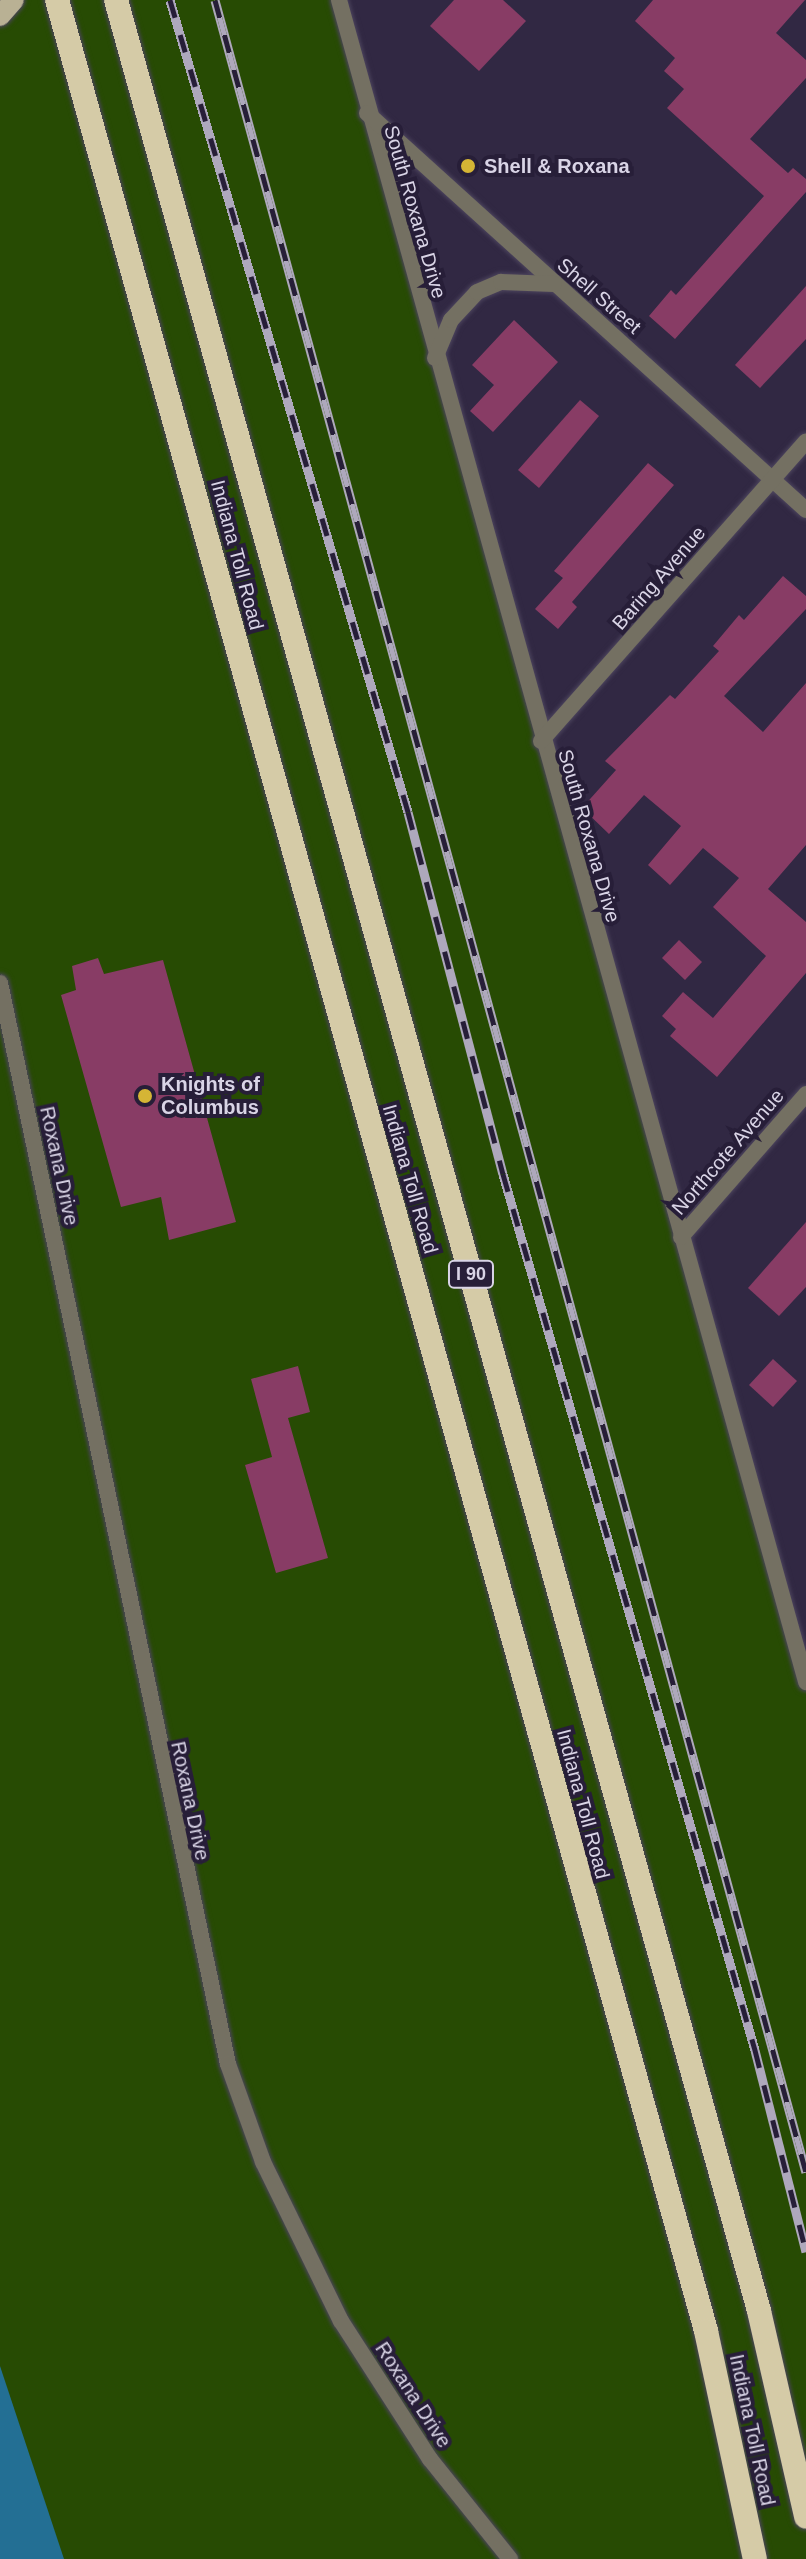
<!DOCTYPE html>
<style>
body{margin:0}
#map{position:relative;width:806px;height:2559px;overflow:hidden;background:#312843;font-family:Helvetica,sans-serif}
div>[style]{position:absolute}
.green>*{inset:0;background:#274b03}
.water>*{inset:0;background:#236f94}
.building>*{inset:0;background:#883c65}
.roads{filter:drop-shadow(0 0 2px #4c445d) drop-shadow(0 0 2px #4c445d)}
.street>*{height:16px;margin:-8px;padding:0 8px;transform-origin:8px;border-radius:8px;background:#747062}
.primary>*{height:20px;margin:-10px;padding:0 10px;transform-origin:10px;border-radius:10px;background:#b9b194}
.highway>*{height:24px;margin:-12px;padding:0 12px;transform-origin:12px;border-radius:12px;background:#d5cba7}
.rail>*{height:9px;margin-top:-4.5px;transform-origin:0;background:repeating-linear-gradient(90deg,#271e38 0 18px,#aea8bc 0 36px);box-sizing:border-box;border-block:2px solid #aea8bc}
.dots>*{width:22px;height:22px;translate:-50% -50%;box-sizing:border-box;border:4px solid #271e38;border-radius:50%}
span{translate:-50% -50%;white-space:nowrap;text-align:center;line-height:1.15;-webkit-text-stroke:8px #271e38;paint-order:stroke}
.shield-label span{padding:2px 6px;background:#271e38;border:2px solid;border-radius:6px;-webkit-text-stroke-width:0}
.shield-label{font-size:18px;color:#d9d4e6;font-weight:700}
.poi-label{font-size:20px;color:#d9d4e6;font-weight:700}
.left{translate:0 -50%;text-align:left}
.street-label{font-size:20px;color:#d9d4e6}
</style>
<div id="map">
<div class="green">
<div style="clip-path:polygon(0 0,339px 0,806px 1682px,806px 2559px,0 2559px)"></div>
</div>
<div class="water">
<div style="clip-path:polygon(0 2366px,64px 2559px,0 2559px)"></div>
</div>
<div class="building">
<div style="clip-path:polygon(454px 0,503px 0,526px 21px,479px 71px,430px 26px)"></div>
<div style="clip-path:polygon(653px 0,805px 0,776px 33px,806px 60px,806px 78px,750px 139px,788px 173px,793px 168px,806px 179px,806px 192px,675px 339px,649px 316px,671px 290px,676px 295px,764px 196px,667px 108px,684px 89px,664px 71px,675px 58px,635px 21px)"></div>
<div style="clip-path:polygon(806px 286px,806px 339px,760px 388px,735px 365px)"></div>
<div style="clip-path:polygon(514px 320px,558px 362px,493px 432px,470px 411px,494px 385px,472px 365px)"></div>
<div style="clip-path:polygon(580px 400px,599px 416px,539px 488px,518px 470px)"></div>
<div style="clip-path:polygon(648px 463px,674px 485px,572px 602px,577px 607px,558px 629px,535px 609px,563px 578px,554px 571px)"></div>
<div style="clip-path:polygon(783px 576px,806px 596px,806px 609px,724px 696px,763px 732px,806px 683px,806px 845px,768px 889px,806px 922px,806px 973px,717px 1077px,670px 1036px,676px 1029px,662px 1016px,683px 992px,713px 1018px,766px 956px,713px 907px,739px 878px,703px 848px,670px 885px,648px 865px,681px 826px,644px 795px,609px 834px,582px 808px,616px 770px,605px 761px,670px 695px,675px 699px,719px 651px,713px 646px,739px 615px,744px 620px)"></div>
<div style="clip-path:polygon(679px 940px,702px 962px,685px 980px,662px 958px)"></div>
<div style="clip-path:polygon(98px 958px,104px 974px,163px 960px,236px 1222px,169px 1240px,161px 1197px,121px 1207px,61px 995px,76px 990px,72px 966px)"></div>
<div style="clip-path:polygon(806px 1222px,806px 1287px,779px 1316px,748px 1288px)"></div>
<div style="clip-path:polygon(773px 1359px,797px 1381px,773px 1407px,749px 1385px)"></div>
<div style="clip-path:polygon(298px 1366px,310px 1412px,288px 1418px,328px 1558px,276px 1573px,245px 1465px,272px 1457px,251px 1379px)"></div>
</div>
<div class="roads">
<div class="street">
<div style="left:339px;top:0;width:1746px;rotate:74.48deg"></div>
<div style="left:367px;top:113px;width:592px;rotate:42.12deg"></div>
<div style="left:435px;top:358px;width:41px;rotate:-67.2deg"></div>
<div style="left:451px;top:320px;width:38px;rotate:-47deg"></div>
<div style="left:477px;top:292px;width:26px;rotate:-23deg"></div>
<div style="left:501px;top:282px;width:53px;rotate:2.2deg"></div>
<div style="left:541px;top:741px;width:400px;rotate:-48.5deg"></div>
<div style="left:0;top:983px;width:1105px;rotate:78.09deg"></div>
<div style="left:228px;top:2064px;width:104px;rotate:70.3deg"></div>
<div style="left:263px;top:2162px;width:177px;rotate:63.9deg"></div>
<div style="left:341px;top:2321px;width:164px;rotate:57.2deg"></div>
<div style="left:430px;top:2459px;width:128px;rotate:51.3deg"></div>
<div style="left:681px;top:1237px;width:190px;rotate:-48.8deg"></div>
</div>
<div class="primary">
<div style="left:0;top:16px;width:21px;rotate:-49deg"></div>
</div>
<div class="highway">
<div style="left:57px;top:0;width:2420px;rotate:74.44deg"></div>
<div style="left:706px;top:2331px;width:233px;rotate:77.9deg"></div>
<div style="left:116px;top:0;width:2399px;rotate:74.45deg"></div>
<div style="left:759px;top:2311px;width:211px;rotate:77.1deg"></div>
</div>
</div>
<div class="rail">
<div style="left:170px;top:0;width:846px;rotate:73.66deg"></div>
<div style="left:408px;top:812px;width:374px;rotate:75.3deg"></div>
<div style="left:503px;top:1174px;width:912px;rotate:73.95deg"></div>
<div style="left:755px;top:2050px;width:208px;rotate:75.8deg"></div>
<div style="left:215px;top:0;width:2251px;rotate:74.78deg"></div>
</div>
<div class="dots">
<div style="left:468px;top:166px;background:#d5b535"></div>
<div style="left:145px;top:1096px;background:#d5b535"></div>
</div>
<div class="shield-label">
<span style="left:471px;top:1274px">I 90</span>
</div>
<div class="poi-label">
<span class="left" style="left:484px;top:166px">Shell &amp; Roxana</span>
<span class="left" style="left:161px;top:1096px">Knights of<br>Columbus</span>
</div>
<div class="street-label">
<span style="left:415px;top:212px;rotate:74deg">South Roxana Drive</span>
<span style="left:599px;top:296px;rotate:41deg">Shell Street</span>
<span style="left:237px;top:555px;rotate:75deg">Indiana Toll Road</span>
<span style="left:659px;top:578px;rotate:-49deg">Baring Avenue</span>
<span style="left:589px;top:836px;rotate:74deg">South Roxana Drive</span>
<span style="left:728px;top:1152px;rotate:-49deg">Northcote Avenue</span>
<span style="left:59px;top:1166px;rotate:78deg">Roxana Drive</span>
<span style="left:410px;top:1179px;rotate:74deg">Indiana Toll Road</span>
<span style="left:190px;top:1801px;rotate:78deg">Roxana Drive</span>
<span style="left:583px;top:1804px;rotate:75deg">Indiana Toll Road</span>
<span style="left:413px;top:2395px;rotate:57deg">Roxana Drive</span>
<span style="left:752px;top:2430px;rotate:78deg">Indiana Toll Road</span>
</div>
</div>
